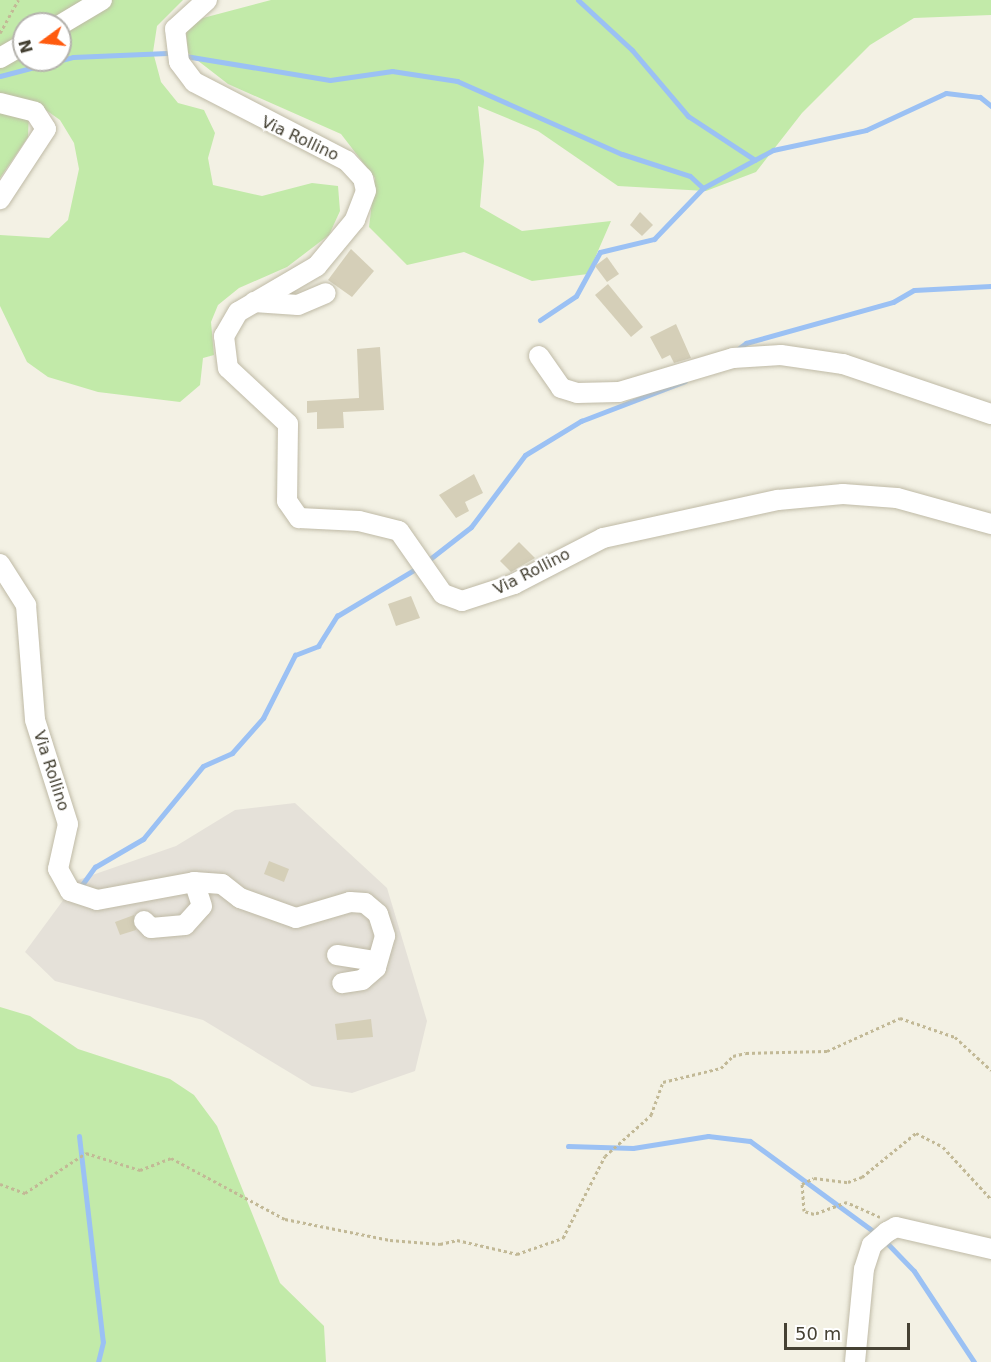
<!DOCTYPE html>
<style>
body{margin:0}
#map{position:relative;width:991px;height:1362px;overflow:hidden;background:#f3f1e4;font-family:"DejaVu Sans",sans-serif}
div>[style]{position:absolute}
.industrial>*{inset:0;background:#e5e1d9}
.green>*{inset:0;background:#c2eaa9}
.stream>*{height:5px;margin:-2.5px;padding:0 2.5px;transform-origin:2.5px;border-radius:2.5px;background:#9bc1f4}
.building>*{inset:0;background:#d5cfb8}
.path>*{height:3px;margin-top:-1.5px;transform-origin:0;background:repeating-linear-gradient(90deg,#c2b996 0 3px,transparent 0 6px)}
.roads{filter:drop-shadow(0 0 2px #bfbaa6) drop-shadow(0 0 2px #bfbaa6)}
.minor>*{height:20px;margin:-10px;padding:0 10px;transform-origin:10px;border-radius:10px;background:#fff}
span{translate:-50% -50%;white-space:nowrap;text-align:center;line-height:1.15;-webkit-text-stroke:4.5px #fff;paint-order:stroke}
.street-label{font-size:16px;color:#454133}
.north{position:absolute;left:12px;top:12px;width:60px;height:60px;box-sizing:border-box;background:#fff;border:2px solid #b5b3ad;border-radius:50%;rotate:255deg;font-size:16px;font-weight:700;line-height:24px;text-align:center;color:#454133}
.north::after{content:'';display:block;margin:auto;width:21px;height:27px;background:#ff5b0f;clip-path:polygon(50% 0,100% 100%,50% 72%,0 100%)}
.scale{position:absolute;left:784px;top:1323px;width:126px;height:27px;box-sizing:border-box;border:3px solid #454133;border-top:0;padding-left:8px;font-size:18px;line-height:21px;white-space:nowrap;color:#454133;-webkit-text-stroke:4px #fff;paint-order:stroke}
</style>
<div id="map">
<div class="industrial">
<div style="clip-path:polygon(295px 803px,387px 888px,427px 1021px,415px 1071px,352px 1093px,312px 1086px,203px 1020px,55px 981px,25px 952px,78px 880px,176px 846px,235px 810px)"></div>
</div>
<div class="green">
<div style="clip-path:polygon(evenodd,0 0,183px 0,157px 26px,153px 52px,161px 82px,178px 103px,204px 110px,215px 133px,208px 158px,213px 185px,262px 196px,312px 183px,338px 186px,340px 211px,329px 235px,287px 267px,239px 288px,218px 305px,211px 322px,214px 355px,203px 358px,200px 385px,180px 402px,98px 392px,48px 377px,27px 362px,0 306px,0 235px,49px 238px,68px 220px,79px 169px,74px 143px,60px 120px,43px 108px,29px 111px,28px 137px,0 178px,0 0,24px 24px,60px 24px,60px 60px,24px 60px,24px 24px)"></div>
<div style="clip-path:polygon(271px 0,991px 0,991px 15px,914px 18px,870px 45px,802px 113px,756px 172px,706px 191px,618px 186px,538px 131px,478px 106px,484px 161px,480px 207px,522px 231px,611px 221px,588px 274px,532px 281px,464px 252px,407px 265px,369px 227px,375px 178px,341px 134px,228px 84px,188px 53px,186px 30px,203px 18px)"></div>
<div style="clip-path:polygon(0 1007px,30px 1016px,78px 1049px,170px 1079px,194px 1095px,217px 1126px,280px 1283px,324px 1326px,326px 1362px,0 1362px)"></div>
</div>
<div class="stream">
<div style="left:578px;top:0;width:74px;rotate:42.8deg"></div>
<div style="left:632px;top:50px;width:87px;rotate:49.7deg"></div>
<div style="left:688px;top:116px;width:80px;rotate:33.3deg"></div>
<div style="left:0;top:76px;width:75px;rotate:-14.6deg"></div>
<div style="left:73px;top:57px;width:94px;rotate:-2.4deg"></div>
<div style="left:167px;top:53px;width:165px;rotate:9.4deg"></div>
<div style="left:330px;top:80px;width:63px;rotate:-8.3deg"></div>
<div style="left:392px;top:71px;width:66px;rotate:8.7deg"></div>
<div style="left:457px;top:81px;width:180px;rotate:23.9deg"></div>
<div style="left:622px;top:154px;width:71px;rotate:17.9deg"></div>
<div style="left:690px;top:176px;width:18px;rotate:43deg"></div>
<div style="left:540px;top:320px;width:43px;rotate:-33.7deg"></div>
<div style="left:576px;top:296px;width:50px;rotate:-61.4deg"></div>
<div style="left:600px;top:252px;width:56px;rotate:-13.5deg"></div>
<div style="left:654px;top:239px;width:71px;rotate:-46.1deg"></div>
<div style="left:703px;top:188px;width:80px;rotate:-28.5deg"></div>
<div style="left:773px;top:150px;width:95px;rotate:-12.1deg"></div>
<div style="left:866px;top:130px;width:88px;rotate:-24.8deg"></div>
<div style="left:946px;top:93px;width:34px;rotate:7deg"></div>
<div style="left:980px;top:97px;width:14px;rotate:39deg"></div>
<div style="left:734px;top:352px;width:15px;rotate:-37deg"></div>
<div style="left:746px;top:343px;width:153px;rotate:-15.6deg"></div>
<div style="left:893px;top:302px;width:24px;rotate:-30deg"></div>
<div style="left:914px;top:290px;width:77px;rotate:-3deg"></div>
<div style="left:426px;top:562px;width:57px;rotate:-37.9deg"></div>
<div style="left:471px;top:527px;width:90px;rotate:-53.1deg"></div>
<div style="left:525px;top:455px;width:66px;rotate:-31.3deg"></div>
<div style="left:581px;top:421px;width:111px;rotate:-21deg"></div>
<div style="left:81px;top:886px;width:24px;rotate:-54deg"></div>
<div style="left:95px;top:867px;width:56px;rotate:-30.3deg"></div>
<div style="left:143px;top:839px;width:94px;rotate:-50.6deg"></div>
<div style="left:203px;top:766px;width:32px;rotate:-24deg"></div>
<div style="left:232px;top:753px;width:47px;rotate:-48.5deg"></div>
<div style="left:263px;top:718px;width:71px;rotate:-63.1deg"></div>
<div style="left:295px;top:655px;width:25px;rotate:-21deg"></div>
<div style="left:318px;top:646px;width:36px;rotate:-58deg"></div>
<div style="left:337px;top:616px;width:96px;rotate:-30.9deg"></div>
<div style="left:79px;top:1136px;width:207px;rotate:83.4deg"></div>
<div style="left:103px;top:1342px;width:21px;rotate:104deg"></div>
<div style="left:568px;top:1146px;width:65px;rotate:1.8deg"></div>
<div style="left:633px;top:1148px;width:76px;rotate:-9.1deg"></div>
<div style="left:708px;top:1136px;width:42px;rotate:6.8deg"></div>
<div style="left:750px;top:1141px;width:157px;rotate:36.2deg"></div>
<div style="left:884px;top:1240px;width:43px;rotate:45.9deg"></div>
<div style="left:914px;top:1271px;width:109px;rotate:56.6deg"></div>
</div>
<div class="building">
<div style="clip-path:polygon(640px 212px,653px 225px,642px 236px,630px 225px)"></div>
<div style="clip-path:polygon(351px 249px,374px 271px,352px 297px,328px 280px)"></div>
<div style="clip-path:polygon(607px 257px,619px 274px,607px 282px,595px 266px)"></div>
<div style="clip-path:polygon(608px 284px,643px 327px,631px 337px,595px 295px)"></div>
<div style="clip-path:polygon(676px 324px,691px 358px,674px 363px,670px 355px,662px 359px,650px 337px)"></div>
<div style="clip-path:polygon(380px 347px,384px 410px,343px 412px,344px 428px,317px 429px,317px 412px,307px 413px,307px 401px,359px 398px,357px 349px)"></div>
<div style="clip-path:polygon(474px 474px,483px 493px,465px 502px,469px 511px,456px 518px,439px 495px)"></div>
<div style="clip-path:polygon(519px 542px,535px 558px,511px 572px,500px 561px)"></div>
<div style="clip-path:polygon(411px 596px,420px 618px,396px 626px,388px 604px)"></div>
<div style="clip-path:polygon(269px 861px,289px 869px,284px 882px,264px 874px)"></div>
<div style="clip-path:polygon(134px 915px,136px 930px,120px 935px,115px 922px)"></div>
<div style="clip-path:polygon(371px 1019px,373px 1037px,337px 1040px,335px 1024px)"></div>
</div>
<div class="path">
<div style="left:0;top:33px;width:38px;rotate:-61deg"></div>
<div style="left:0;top:1184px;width:27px;rotate:20deg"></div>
<div style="left:25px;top:1193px;width:73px;rotate:-33.3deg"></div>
<div style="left:86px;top:1153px;width:57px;rotate:17.5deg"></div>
<div style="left:140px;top:1170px;width:33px;rotate:-21deg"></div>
<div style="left:171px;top:1158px;width:129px;rotate:28.2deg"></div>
<div style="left:285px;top:1219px;width:107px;rotate:11.3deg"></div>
<div style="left:390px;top:1240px;width:50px;rotate:4.6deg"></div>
<div style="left:440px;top:1244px;width:17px;rotate:-13deg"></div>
<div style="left:457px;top:1240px;width:62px;rotate:13.1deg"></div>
<div style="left:517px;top:1254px;width:49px;rotate:-19.2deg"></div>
<div style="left:563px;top:1238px;width:92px;rotate:-62.9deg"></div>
<div style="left:605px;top:1156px;width:62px;rotate:-41.7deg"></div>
<div style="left:651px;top:1115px;width:35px;rotate:-70deg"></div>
<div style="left:663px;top:1082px;width:60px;rotate:-13.6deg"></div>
<div style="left:721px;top:1068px;width:17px;rotate:-45deg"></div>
<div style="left:733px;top:1056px;width:13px;rotate:-13deg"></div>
<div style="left:746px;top:1053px;width:81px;rotate:-1.4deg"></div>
<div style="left:827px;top:1051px;width:80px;rotate:-24.3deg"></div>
<div style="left:900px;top:1018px;width:58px;rotate:19.1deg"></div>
<div style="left:955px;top:1037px;width:49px;rotate:42.5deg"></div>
<div style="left:880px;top:1217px;width:36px;rotate:-156deg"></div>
<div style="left:847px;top:1202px;width:35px;rotate:160deg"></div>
<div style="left:814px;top:1214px;width:10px;rotate:-163deg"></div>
<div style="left:804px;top:1211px;width:27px;rotate:-94deg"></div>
<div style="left:802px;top:1184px;width:13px;rotate:-27deg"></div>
<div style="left:814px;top:1178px;width:34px;rotate:7deg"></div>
<div style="left:848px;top:1182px;width:15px;rotate:-20deg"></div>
<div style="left:862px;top:1177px;width:70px;rotate:-39.2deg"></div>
<div style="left:916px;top:1133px;width:30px;rotate:27deg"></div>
<div style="left:943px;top:1147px;width:71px;rotate:47.3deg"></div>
</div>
<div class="roads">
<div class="minor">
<div style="left:207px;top:0;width:43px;rotate:137.8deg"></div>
<div style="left:175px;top:29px;width:33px;rotate:83deg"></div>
<div style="left:179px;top:62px;width:25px;rotate:53deg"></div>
<div style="left:194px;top:82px;width:172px;rotate:27.3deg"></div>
<div style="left:347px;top:161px;width:23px;rotate:47deg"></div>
<div style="left:363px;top:178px;width:13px;rotate:77deg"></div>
<div style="left:366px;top:191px;width:31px;rotate:111deg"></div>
<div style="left:355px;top:220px;width:60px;rotate:129.6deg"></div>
<div style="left:317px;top:266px;width:91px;rotate:149.8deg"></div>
<div style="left:238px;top:312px;width:28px;rotate:120deg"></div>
<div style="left:224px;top:336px;width:32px;rotate:83deg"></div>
<div style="left:228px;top:368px;width:82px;rotate:43deg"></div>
<div style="left:288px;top:424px;width:77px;rotate:90.7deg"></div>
<div style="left:287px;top:501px;width:21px;rotate:55deg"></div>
<div style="left:299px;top:518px;width:60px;rotate:2.9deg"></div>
<div style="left:359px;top:521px;width:41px;rotate:14deg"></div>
<div style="left:399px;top:531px;width:77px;rotate:55.1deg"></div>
<div style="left:443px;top:594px;width:20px;rotate:20deg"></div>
<div style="left:462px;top:601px;width:55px;rotate:-18.1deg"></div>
<div style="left:514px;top:584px;width:100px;rotate:-27.3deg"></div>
<div style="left:603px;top:538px;width:179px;rotate:-12.3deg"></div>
<div style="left:778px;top:500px;width:65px;rotate:-5.3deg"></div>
<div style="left:843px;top:494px;width:54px;rotate:4.2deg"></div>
<div style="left:897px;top:498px;width:98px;rotate:15.5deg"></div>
<div style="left:60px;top:25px;width:49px;rotate:-30.8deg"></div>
<div style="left:0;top:58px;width:28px;rotate:-30deg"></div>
<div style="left:0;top:103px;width:36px;rotate:14deg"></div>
<div style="left:35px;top:112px;width:20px;rotate:57deg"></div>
<div style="left:46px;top:129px;width:84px;rotate:123.3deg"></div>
<div style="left:254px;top:302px;width:44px;rotate:3.9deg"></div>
<div style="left:298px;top:305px;width:30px;rotate:-23deg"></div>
<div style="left:539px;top:356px;width:39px;rotate:55deg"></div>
<div style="left:561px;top:388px;width:17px;rotate:17deg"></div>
<div style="left:577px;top:393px;width:42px;rotate:-1.4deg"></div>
<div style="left:619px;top:392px;width:119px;rotate:-16.6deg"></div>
<div style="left:733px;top:358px;width:48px;rotate:-3.6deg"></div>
<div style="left:781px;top:355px;width:63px;rotate:8.3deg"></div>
<div style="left:843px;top:364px;width:156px;rotate:18.7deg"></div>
<div style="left:0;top:564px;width:49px;rotate:57.6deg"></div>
<div style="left:26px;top:605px;width:115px;rotate:85.5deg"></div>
<div style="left:35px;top:720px;width:109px;rotate:72.4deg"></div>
<div style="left:68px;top:824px;width:46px;rotate:102.5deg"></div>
<div style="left:58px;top:869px;width:25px;rotate:61deg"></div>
<div style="left:70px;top:891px;width:28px;rotate:18deg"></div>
<div style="left:97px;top:900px;width:99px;rotate:-10.5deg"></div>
<div style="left:194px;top:882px;width:28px;rotate:4deg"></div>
<div style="left:222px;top:884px;width:23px;rotate:38deg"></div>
<div style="left:240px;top:898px;width:59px;rotate:19.7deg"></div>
<div style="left:296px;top:918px;width:56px;rotate:-16.5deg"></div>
<div style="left:350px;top:902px;width:15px;rotate:4deg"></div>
<div style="left:365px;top:903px;width:17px;rotate:40deg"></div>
<div style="left:378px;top:914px;width:23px;rotate:72deg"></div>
<div style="left:385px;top:936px;width:33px;rotate:106deg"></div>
<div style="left:376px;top:968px;width:18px;rotate:139deg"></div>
<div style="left:362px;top:980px;width:20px;rotate:171deg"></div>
<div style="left:144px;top:921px;width:10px;rotate:45deg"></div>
<div style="left:151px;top:928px;width:34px;rotate:-5deg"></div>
<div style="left:185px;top:925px;width:25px;rotate:-48deg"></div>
<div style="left:202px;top:906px;width:25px;rotate:-108deg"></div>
<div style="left:337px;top:955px;width:31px;rotate:9deg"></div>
<div style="left:368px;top:960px;width:11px;rotate:45deg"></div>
<div style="left:855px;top:1362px;width:93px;rotate:-84.5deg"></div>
<div style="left:864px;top:1269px;width:25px;rotate:-72deg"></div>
<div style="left:872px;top:1245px;width:20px;rotate:-41deg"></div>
<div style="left:887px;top:1232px;width:10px;rotate:-29deg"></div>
<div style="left:896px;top:1227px;width:98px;rotate:13deg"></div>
</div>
</div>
<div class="street-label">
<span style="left:300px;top:139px;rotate:25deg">Via Rollino</span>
<span style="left:532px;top:572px;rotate:-27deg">Via Rollino</span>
<span style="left:51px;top:771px;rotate:72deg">Via Rollino</span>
</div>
<div class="north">N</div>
<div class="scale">50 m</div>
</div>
